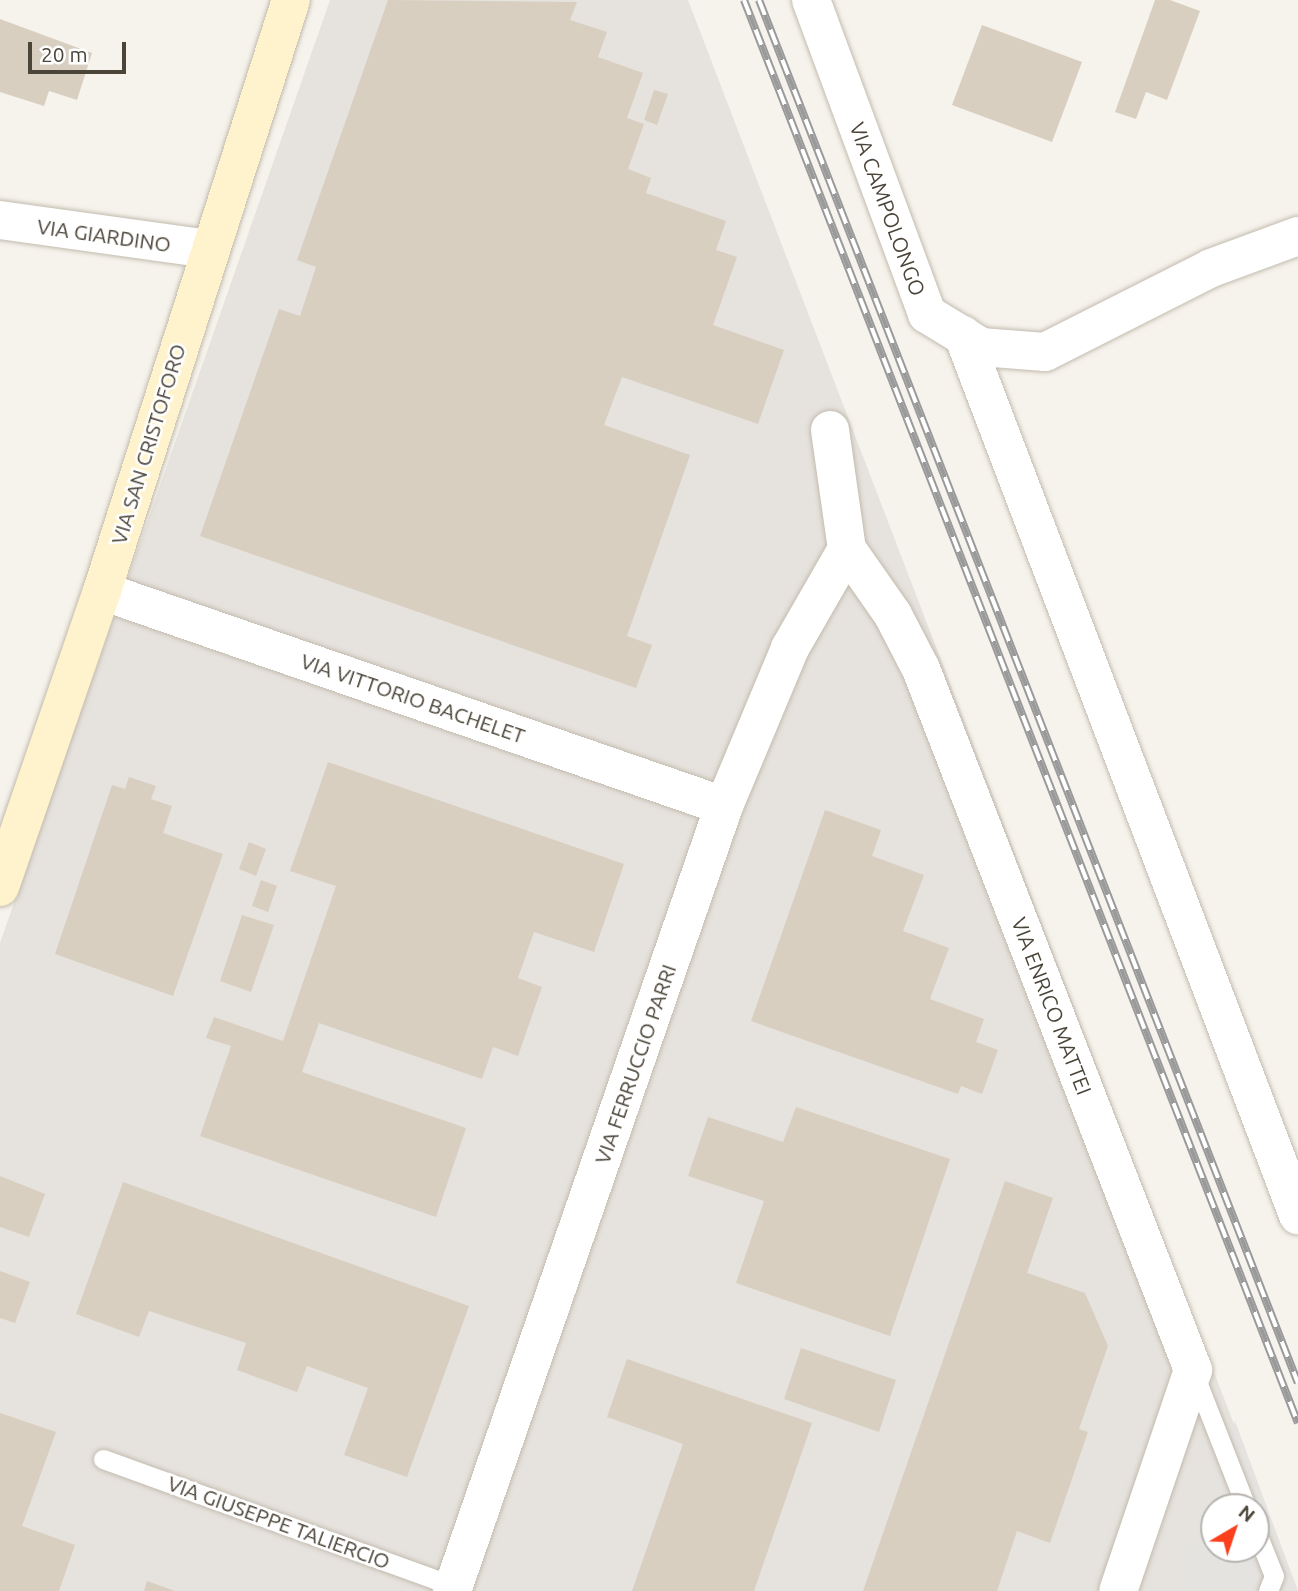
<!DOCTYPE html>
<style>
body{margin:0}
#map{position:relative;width:1298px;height:1591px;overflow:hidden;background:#f6f3ec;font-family:Ubuntu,sans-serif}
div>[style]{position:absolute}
.industrial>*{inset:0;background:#e6e2dd}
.parking>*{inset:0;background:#e5e3e0}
.building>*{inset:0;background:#d8cfc1}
.roads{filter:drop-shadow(0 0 2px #c2bbae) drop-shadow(0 0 2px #c2bbae)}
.lane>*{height:19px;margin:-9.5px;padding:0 9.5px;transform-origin:9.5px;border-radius:9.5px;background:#fff}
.street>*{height:38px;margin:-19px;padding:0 19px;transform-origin:19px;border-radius:19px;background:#fff}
.secondary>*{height:38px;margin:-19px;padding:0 19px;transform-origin:19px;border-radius:19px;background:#fff3cd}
.rail>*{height:8px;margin-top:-4px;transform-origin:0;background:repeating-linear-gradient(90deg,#fff 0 16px,#9a9a9a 0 32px);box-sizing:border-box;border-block:2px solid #9a9a9a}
span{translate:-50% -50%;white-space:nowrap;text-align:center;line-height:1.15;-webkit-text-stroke:5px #fff;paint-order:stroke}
.street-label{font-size:21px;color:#4b4439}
.north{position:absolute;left:1200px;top:1493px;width:70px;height:70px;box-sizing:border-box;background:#fff;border:2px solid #b7b4b0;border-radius:50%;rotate:39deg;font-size:19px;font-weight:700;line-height:28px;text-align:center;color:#4b4439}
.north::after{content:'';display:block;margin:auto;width:24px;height:32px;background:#fc3f1d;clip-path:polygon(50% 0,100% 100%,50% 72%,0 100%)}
.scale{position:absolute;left:28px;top:42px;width:98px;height:32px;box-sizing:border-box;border:4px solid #4b4439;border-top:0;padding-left:9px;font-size:21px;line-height:24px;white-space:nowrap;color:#4b4439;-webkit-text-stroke:5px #fff;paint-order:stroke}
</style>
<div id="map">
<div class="industrial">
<div style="clip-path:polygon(evenodd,330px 0,688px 0,1298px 1591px,0 1591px,0 943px,330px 0,1214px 1507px,1256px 1507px,1256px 1549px,1214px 1549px,1214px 1507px)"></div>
</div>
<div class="parking">
<div style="clip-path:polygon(evenodd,1235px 1421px,1298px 1591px,1170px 1591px,1235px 1421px,1214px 1507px,1256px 1507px,1256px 1549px,1214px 1549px,1214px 1507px)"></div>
</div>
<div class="building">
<div style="clip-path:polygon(388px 0,577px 2px,570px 20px,607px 32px,598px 57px,643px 73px,627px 118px,644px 124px,628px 169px,651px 178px,646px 193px,726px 221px,716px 250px,737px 257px,713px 325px,784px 350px,758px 424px,622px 377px,604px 425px,690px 455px,627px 636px,652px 645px,636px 688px,200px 536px,279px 309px,300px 316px,316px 267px,297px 260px)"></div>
<div style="clip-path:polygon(1155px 0,1170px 0,1200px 11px,1167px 100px,1146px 92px,1136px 119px,1115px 112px)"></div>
<div style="clip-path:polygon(0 19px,92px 53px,77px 100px,49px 91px,44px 106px,0 92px)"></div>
<div style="clip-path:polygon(982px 25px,1082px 62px,1052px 142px,952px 105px)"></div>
<div style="clip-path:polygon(654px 90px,668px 94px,657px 125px,644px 120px)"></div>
<div style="clip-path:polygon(328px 762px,624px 864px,594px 952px,534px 932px,518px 978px,542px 987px,518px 1056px,493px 1047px,482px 1079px,319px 1023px,302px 1072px,466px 1128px,436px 1217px,200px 1136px,231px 1046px,206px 1038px,214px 1017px,283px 1041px,327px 912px,336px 886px,290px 871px)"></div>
<div style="clip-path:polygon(129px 777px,156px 786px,151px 799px,172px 806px,163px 833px,223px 854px,173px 996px,55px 954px,112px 785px,125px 789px)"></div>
<div style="clip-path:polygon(825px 810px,881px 830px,872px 856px,924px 875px,903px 931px,949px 948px,930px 999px,984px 1019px,976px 1042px,998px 1050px,982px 1094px,961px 1086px,958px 1094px,751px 1021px)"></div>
<div style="clip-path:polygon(249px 842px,266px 849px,256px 876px,239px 869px)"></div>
<div style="clip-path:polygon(261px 880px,277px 886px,268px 912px,252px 906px)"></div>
<div style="clip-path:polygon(242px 915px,274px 925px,251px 992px,220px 981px)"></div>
<div style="clip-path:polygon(796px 1107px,950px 1159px,890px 1336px,736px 1283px,764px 1201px,688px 1176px,708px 1117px,783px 1142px)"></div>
<div style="clip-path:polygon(0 1176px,45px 1194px,29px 1237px,0 1227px)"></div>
<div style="clip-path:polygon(1005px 1181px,1053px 1198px,1027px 1273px,1085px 1293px,1108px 1346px,1079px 1429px,1088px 1432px,1050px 1543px,1017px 1531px,997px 1591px,863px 1591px)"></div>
<div style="clip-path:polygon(123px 1182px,469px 1306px,407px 1477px,344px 1455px,368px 1388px,307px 1366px,297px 1392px,237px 1370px,246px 1343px,149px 1311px,139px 1337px,76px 1314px)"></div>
<div style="clip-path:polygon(0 1271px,30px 1282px,15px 1323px,0 1318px)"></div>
<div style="clip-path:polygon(801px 1348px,896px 1380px,879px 1432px,784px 1399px)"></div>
<div style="clip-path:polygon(627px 1359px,812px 1423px,754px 1591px,632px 1591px,683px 1444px,607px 1417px)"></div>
<div style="clip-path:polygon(0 1413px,56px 1432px,22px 1526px,75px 1545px,59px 1591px,0 1591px)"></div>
<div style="clip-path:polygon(147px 1581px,175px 1591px,144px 1591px)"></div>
</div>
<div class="roads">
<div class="lane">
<div style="left:1194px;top:1374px;width:143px;rotate:68.6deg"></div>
<div style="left:103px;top:1459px;width:373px;rotate:19.9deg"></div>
<div style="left:1256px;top:1531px;width:48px;rotate:68.2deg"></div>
<div style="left:1274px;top:1576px;width:16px;rotate:112deg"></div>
</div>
<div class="street">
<div style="left:811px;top:0;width:335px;rotate:69.7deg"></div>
<div style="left:927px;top:314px;width:63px;rotate:31.4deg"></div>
<div style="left:981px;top:347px;width:64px;rotate:4.5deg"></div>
<div style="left:1045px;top:352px;width:186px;rotate:-26.8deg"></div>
<div style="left:1211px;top:268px;width:93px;rotate:-20.2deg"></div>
<div style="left:0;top:220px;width:211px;rotate:7.9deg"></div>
<div style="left:963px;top:335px;width:942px;rotate:69.16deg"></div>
<div style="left:830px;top:430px;width:120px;rotate:81.9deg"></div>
<div style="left:847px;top:549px;width:80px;rotate:55.1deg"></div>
<div style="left:893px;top:615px;width:61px;rotate:62.6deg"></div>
<div style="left:921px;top:669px;width:752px;rotate:68.79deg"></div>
<div style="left:1193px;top:1370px;width:233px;rotate:108.7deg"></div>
<div style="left:102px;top:591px;width:658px;rotate:19.07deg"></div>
<div style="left:452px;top:1591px;width:831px;rotate:-70.89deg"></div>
<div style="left:724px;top:806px;width:171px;rotate:-67.3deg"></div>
<div style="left:790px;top:648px;width:114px;rotate:-60.1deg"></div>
</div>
<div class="secondary">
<div style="left:0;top:887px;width:313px;rotate:-71deg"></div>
<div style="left:102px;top:591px;width:620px;rotate:-72.27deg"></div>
</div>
</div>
<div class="rail">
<div style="left:744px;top:0;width:1527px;rotate:68.73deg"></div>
<div style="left:759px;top:0;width:1484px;rotate:68.71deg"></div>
</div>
<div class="street-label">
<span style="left:888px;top:209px;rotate:70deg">VIA CAMPOLONGO</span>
<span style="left:104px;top:235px;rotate:8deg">VIA GIARDINO</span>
<span style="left:148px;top:444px;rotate:-73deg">VIA SAN CRISTOFORO</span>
<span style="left:413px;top:698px;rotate:19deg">VIA VITTORIO BACHELET</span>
<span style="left:1052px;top:1006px;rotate:69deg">VIA ENRICO MATTEI</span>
<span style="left:635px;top:1064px;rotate:-71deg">VIA FERRUCCIO PARRI</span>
<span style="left:279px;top:1522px;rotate:20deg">VIA GIUSEPPE TALIERCIO</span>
</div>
<div class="north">N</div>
<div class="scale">20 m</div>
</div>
